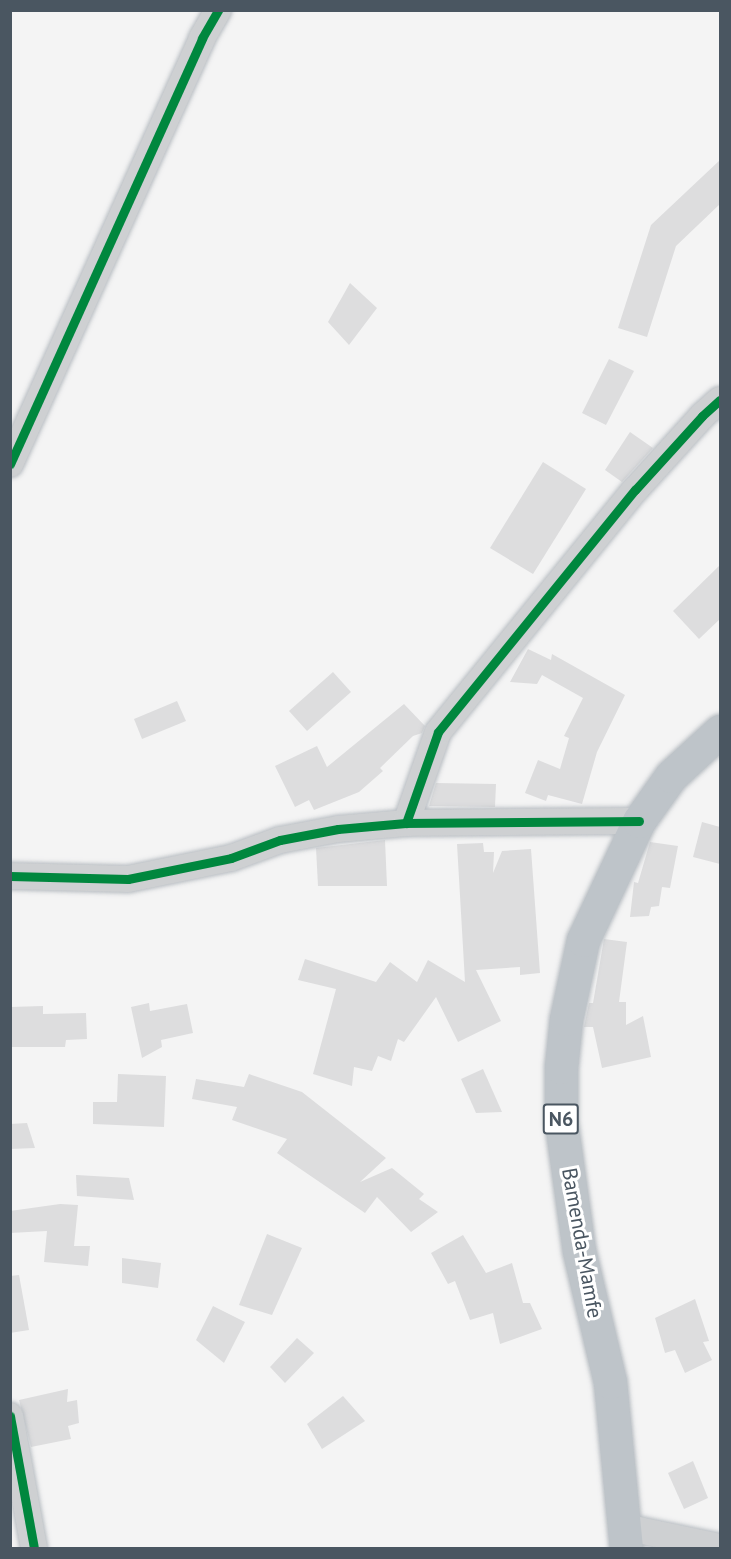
<!DOCTYPE html>
<style>
body{margin:0}
#map{position:relative;width:731px;height:1559px;overflow:hidden;background:#f4f4f4;font-family:"PT Sans",sans-serif}
div>[style]{position:absolute}
.building>*{inset:0;background:#ddddde}
.roads{filter:drop-shadow(0 0 2px #b9bec3) drop-shadow(0 0 2px #b9bec3)}
.minor>*{height:26px;margin:-13px;padding:0 13px;transform-origin:13px;border-radius:13px;background:#ced0d2}
.highway>*{height:33px;margin:-16.5px;padding:0 16.5px;transform-origin:16.5px;border-radius:16.5px;background:#bec4c9}
.cycleway>*{height:9px;margin:-4.5px;padding:0 4.5px;transform-origin:4.5px;border-radius:4.5px;background:#00873e}
span{translate:-50% -50%;white-space:nowrap;text-align:center;line-height:1.15;-webkit-text-stroke:6px #fff;paint-order:stroke}
.shield-label span{padding:2px 4px;background:#fff;border:2px solid;border-radius:4px;-webkit-text-stroke-width:0}
.shield-label{font-size:20px;color:#4a5661;font-weight:700}
.street-label{font-size:21px;color:#4a5661}
.frame{position:absolute;inset:0;border:12px solid #4a5661;pointer-events:none}
</style>
<div id="map">
<div class="building">
<div style="clip-path:polygon(720px 160px,720px 204px,676px 246px,647px 337px,618px 328px,651px 225px)"></div>
<div style="clip-path:polygon(350px 283px,377px 308px,349px 345px,328px 322px)"></div>
<div style="clip-path:polygon(609px 359px,634px 371px,606px 425px,582px 413px)"></div>
<div style="clip-path:polygon(630px 432px,653px 448px,622px 482px,605px 470px)"></div>
<div style="clip-path:polygon(543px 462px,586px 489px,533px 574px,490px 548px)"></div>
<div style="clip-path:polygon(720px 565px,720px 619px,699px 639px,673px 611px)"></div>
<div style="clip-path:polygon(528px 649px,551px 660px,552px 654px,625px 695px,597px 752px,582px 804px,548px 795px,546px 801px,525px 793px,538px 760px,560px 769px,569px 738px,564px 736px,583px 698px,542px 675px,537px 684px,510px 682px)"></div>
<div style="clip-path:polygon(333px 672px,351px 692px,307px 731px,289px 711px)"></div>
<div style="clip-path:polygon(177px 701px,186px 721px,142px 739px,134px 719px)"></div>
<div style="clip-path:polygon(404px 704px,425px 726px,422px 733px,413px 736px,380px 768px,383px 771px,359px 792px,314px 810px,309px 800px,295px 807px,275px 766px,317px 746px,327px 767px)"></div>
<div style="clip-path:polygon(436px 783px,496px 784px,495px 807px,429px 806px)"></div>
<div style="clip-path:polygon(702px 822px,720px 827px,720px 864px,693px 857px)"></div>
<div style="clip-path:polygon(385px 840px,387px 886px,318px 886px,316px 848px)"></div>
<div style="clip-path:polygon(650px 842px,678px 846px,670px 888px,662px 887px,659px 906px,651px 907px,649px 916px,630px 917px,634px 882px,638px 883px)"></div>
<div style="clip-path:polygon(483px 843px,484px 852px,494px 852px,493px 873px,502px 851px,531px 849px,540px 973px,520px 975px,520px 967px,476px 970px,501px 1021px,458px 1042px,436px 997px,404px 1042px,398px 1039px,391px 1061px,378px 1056px,372px 1071px,354px 1067px,352px 1086px,313px 1074px,336px 989px,298px 980px,305px 959px,376px 982px,390px 962px,417px 982px,428px 960px,465px 982px,457px 844px)"></div>
<div style="clip-path:polygon(604px 939px,627px 942px,619px 1002px,626px 1002px,626px 1025px,643px 1016px,651px 1057px,602px 1068px,593px 1027px,584px 1027px,589px 1003px,593px 1003px)"></div>
<div style="clip-path:polygon(149px 1003px,150px 1011px,187px 1004px,193px 1033px,161px 1040px,162px 1047px,142px 1058px,131px 1007px)"></div>
<div style="clip-path:polygon(43px 1006px,43px 1014px,86px 1013px,87px 1039px,66px 1040px,65px 1047px,10px 1047px,10px 1007px)"></div>
<div style="clip-path:polygon(483px 1069px,502px 1112px,476px 1113px,461px 1079px)"></div>
<div style="clip-path:polygon(118px 1074px,166px 1076px,164px 1127px,93px 1124px,93px 1102px,117px 1102px)"></div>
<div style="clip-path:polygon(249px 1074px,302px 1092px,386px 1158px,360px 1182px,392px 1168px,424px 1194px,419px 1199px,438px 1212px,411px 1232px,377px 1197px,365px 1213px,277px 1153px,287px 1139px,232px 1120px,237px 1107px,192px 1099px,196px 1079px,244px 1087px)"></div>
<div style="clip-path:polygon(27px 1123px,35px 1148px,10px 1149px,10px 1124px)"></div>
<div style="clip-path:polygon(76px 1175px,129px 1178px,134px 1200px,77px 1196px)"></div>
<div style="clip-path:polygon(60px 1204px,78px 1205px,74px 1246px,90px 1246px,88px 1266px,44px 1262px,47px 1231px,10px 1233px,10px 1211px)"></div>
<div style="clip-path:polygon(267px 1234px,302px 1248px,272px 1315px,239px 1305px)"></div>
<div style="clip-path:polygon(463px 1235px,486px 1273px,512px 1263px,523px 1303px,530px 1303px,542px 1329px,500px 1344px,493px 1313px,470px 1320px,455px 1281px,448px 1284px,431px 1253px)"></div>
<div style="clip-path:polygon(122px 1258px,161px 1263px,158px 1288px,122px 1283px)"></div>
<div style="clip-path:polygon(19px 1275px,29px 1330px,10px 1333px,10px 1276px)"></div>
<div style="clip-path:polygon(695px 1299px,709px 1341px,703px 1342px,712px 1360px,685px 1373px,675px 1350px,665px 1353px,655px 1318px)"></div>
<div style="clip-path:polygon(213px 1306px,245px 1322px,224px 1363px,196px 1340px)"></div>
<div style="clip-path:polygon(297px 1338px,314px 1353px,285px 1383px,270px 1367px)"></div>
<div style="clip-path:polygon(68px 1389px,67px 1402px,77px 1400px,79px 1423px,68px 1426px,71px 1439px,31px 1447px,19px 1400px)"></div>
<div style="clip-path:polygon(343px 1396px,365px 1421px,322px 1449px,307px 1424px)"></div>
<div style="clip-path:polygon(693px 1461px,708px 1498px,684px 1509px,668px 1473px)"></div>
</div>
<div class="roads">
<div class="minor">
<div style="left:10px;top:464px;width:467px;rotate:-65.7deg"></div>
<div style="left:202px;top:38px;width:32px;rotate:-60deg"></div>
<div style="left:406px;top:823px;width:96px;rotate:-70.6deg"></div>
<div style="left:438px;top:732px;width:312px;rotate:-50.9deg"></div>
<div style="left:635px;top:490px;width:100px;rotate:-47.8deg"></div>
<div style="left:702px;top:416px;width:24px;rotate:-42deg"></div>
<div style="left:10px;top:876px;width:118px;rotate:1.5deg"></div>
<div style="left:128px;top:879px;width:105px;rotate:-11.5deg"></div>
<div style="left:231px;top:858px;width:52px;rotate:-20.2deg"></div>
<div style="left:280px;top:840px;width:59px;rotate:-10.7deg"></div>
<div style="left:338px;top:829px;width:68px;rotate:-5deg"></div>
<div style="left:406px;top:823px;width:233px;rotate:-0.5deg"></div>
<div style="left:10px;top:1416px;width:134px;rotate:79.7deg"></div>
<div style="left:624px;top:1527px;width:98px;rotate:11.8deg"></div>
</div>
<div class="highway">
<div style="left:626px;top:1548px;width:167px;rotate:-95.5deg"></div>
<div style="left:610px;top:1382px;width:135px;rotate:-103.3deg"></div>
<div style="left:579px;top:1251px;width:130px;rotate:-97.9deg"></div>
<div style="left:561px;top:1122px;width:55px;rotate:-90deg"></div>
<div style="left:561px;top:1067px;width:48px;rotate:-84.1deg"></div>
<div style="left:566px;top:1019px;width:81px;rotate:-77.9deg"></div>
<div style="left:583px;top:940px;width:132px;rotate:-64.8deg"></div>
<div style="left:639px;top:821px;width:55px;rotate:-54.6deg"></div>
<div style="left:671px;top:776px;width:67px;rotate:-42.6deg"></div>
</div>
</div>
<div class="cycleway">
<div style="left:10px;top:464px;width:467px;rotate:-65.7deg"></div>
<div style="left:202px;top:38px;width:32px;rotate:-60deg"></div>
<div style="left:406px;top:823px;width:96px;rotate:-70.6deg"></div>
<div style="left:438px;top:732px;width:312px;rotate:-50.9deg"></div>
<div style="left:635px;top:490px;width:100px;rotate:-47.8deg"></div>
<div style="left:702px;top:416px;width:24px;rotate:-42deg"></div>
<div style="left:10px;top:876px;width:118px;rotate:1.5deg"></div>
<div style="left:128px;top:879px;width:105px;rotate:-11.5deg"></div>
<div style="left:231px;top:858px;width:52px;rotate:-20.2deg"></div>
<div style="left:280px;top:840px;width:59px;rotate:-10.7deg"></div>
<div style="left:338px;top:829px;width:68px;rotate:-5deg"></div>
<div style="left:406px;top:823px;width:233px;rotate:-0.5deg"></div>
<div style="left:10px;top:1416px;width:134px;rotate:79.7deg"></div>
</div>
<div class="shield-label">
<span style="left:561px;top:1119px">N6</span>
</div>
<div class="street-label">
<span style="left:582px;top:1243px;rotate:80deg">Bamenda-Mamfe</span>
</div>
<div class="frame"></div>
</div>
